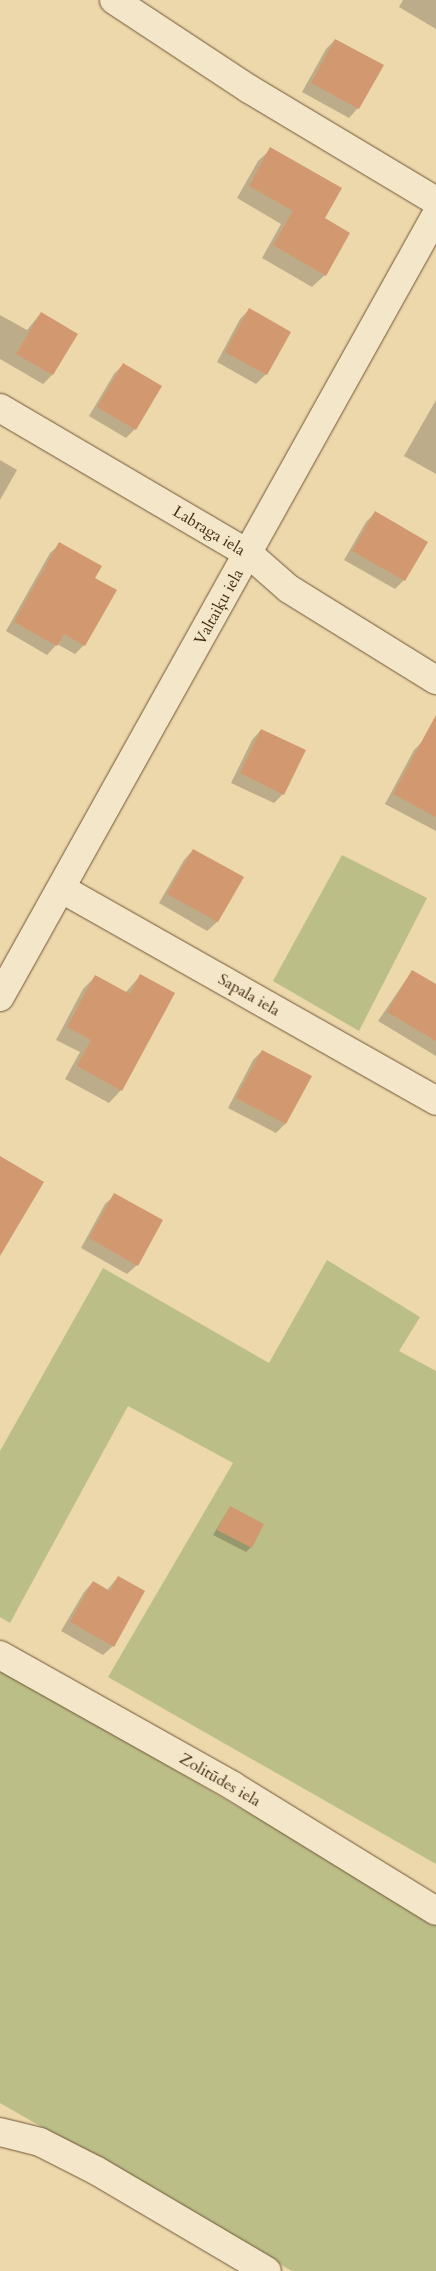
<!DOCTYPE html>
<meta charset="utf-8">
<style>
body{margin:0}
#map{position:relative;width:436px;height:2271px;overflow:hidden;background:#edd8ac;font-family:Cardo,serif}
div>[style]{position:absolute}
.green>*{inset:0;background:#bbbe87}
.shadow>*{inset:0;background:#0003}
.building>*{inset:0;background:#d29970}
.roads{filter:drop-shadow(0 0 1px #705636) drop-shadow(0 0 1px #705636)}
.minor>*{height:28px;margin:-14px;padding:0 14px;transform-origin:14px;border-radius:14px;background:#f3e6c9}
span{translate:-50% -50%;white-space:nowrap;text-align:center;line-height:1.15;-webkit-text-stroke:4px #f3e6c9;paint-order:stroke}
.street-label{font-size:16px;color:#462b0e}
</style>
<div id="map">
<div class="green">
<div style="clip-path:polygon(342px 855px,427px 898px,359px 1031px,273px 981px)"></div>
<div style="clip-path:polygon(327px 1260px,420px 1317px,399px 1351px,436px 1371px,436px 1864px,108px 1677px,233px 1463px,128px 1406px,10px 1623px,0 1617px,0 1451px,103px 1268px,269px 1363px)"></div>
<div style="clip-path:polygon(0 1668px,436px 1922px,436px 2271px,292px 2271px,0 2103px)"></div>
</div>
<div class="shadow">
<div style="clip-path:polygon(403px 0,436px 0,436px 29px,399px 7px)"></div>
<div style="clip-path:polygon(335px 40px,358px 108px,349px 118px,302px 92px,326px 49px)"></div>
<div style="clip-path:polygon(271px 149px,325px 275px,312px 287px,262px 258px,281px 224px,237px 198px,258px 161px)"></div>
<div style="clip-path:polygon(249px 310px,289px 332px,266px 374px,256px 384px,217px 362px,240px 319px)"></div>
<div style="clip-path:polygon(41px 313px,77px 334px,52px 375px,43px 384px,0 359px,0 315px,27px 330px)"></div>
<div style="clip-path:polygon(123px 365px,135px 429px,126px 438px,89px 416px,114px 374px)"></div>
<div style="clip-path:polygon(436px 400px,436px 474px,404px 456px)"></div>
<div style="clip-path:polygon(0 460px,17px 470px,0 500px)"></div>
<div style="clip-path:polygon(375px 513px,404px 580px,395px 589px,344px 560px,366px 522px)"></div>
<div style="clip-path:polygon(60px 544px,94px 578px,84px 645px,75px 654px,57px 644px,47px 655px,6px 631px,50px 553px)"></div>
<div style="clip-path:polygon(261px 730px,283px 794px,274px 803px,231px 783px,252px 740px)"></div>
<div style="clip-path:polygon(423px 741px,436px 748px,436px 831px,385px 804px,414px 750px)"></div>
<div style="clip-path:polygon(193px 850px,242px 878px,217px 922px,207px 931px,159px 903px,184px 860px)"></div>
<div style="clip-path:polygon(412px 971px,436px 986px,436px 1056px,378px 1021px)"></div>
<div style="clip-path:polygon(140px 976px,121px 1090px,109px 1103px,65px 1079px,80px 1052px,56px 1040px,83px 989px,95px 977px,125px 993px)"></div>
<div style="clip-path:polygon(262px 1051px,285px 1124px,276px 1133px,228px 1108px,253px 1060px)"></div>
<div style="clip-path:polygon(115px 1195px,137px 1265px,127px 1274px,81px 1248px,105px 1204px)"></div>
<div style="clip-path:polygon(230px 1507px,251px 1547px,246px 1552px,213px 1535px)"></div>
<div style="clip-path:polygon(118px 1577px,113px 1646px,103px 1655px,61px 1631px,84px 1592px,93px 1582px,107px 1590px)"></div>
</div>
<div class="building">
<div style="clip-path:polygon(335px 39px,384px 65px,359px 109px,311px 83px)"></div>
<div style="clip-path:polygon(270px 147px,342px 188px,325px 218px,350px 233px,326px 276px,273px 245px,293px 211px,249px 186px)"></div>
<div style="clip-path:polygon(249px 308px,291px 332px,267px 375px,225px 352px)"></div>
<div style="clip-path:polygon(41px 312px,78px 334px,53px 375px,16px 354px)"></div>
<div style="clip-path:polygon(123px 363px,162px 386px,136px 430px,97px 407px)"></div>
<div style="clip-path:polygon(375px 511px,428px 542px,405px 581px,352px 551px)"></div>
<div style="clip-path:polygon(59px 542px,102px 566px,95px 578px,117px 590px,85px 646px,64px 634px,57px 646px,14px 622px)"></div>
<div style="clip-path:polygon(436px 715px,436px 817px,393px 794px)"></div>
<div style="clip-path:polygon(261px 729px,306px 750px,284px 795px,240px 773px)"></div>
<div style="clip-path:polygon(193px 849px,244px 877px,218px 922px,167px 894px)"></div>
<div style="clip-path:polygon(412px 970px,436px 984px,436px 1041px,387px 1012px)"></div>
<div style="clip-path:polygon(140px 974px,175px 993px,122px 1091px,77px 1066px,91px 1040px,67px 1027px,95px 975px,130px 994px)"></div>
<div style="clip-path:polygon(262px 1050px,312px 1076px,286px 1124px,236px 1098px)"></div>
<div style="clip-path:polygon(0 1156px,44px 1182px,0 1256px)"></div>
<div style="clip-path:polygon(114px 1193px,163px 1220px,138px 1266px,89px 1238px)"></div>
<div style="clip-path:polygon(230px 1506px,264px 1524px,252px 1548px,217px 1530px)"></div>
<div style="clip-path:polygon(118px 1576px,145px 1591px,114px 1647px,70px 1622px,93px 1581px,110px 1591px)"></div>
</div>
<div class="roads">
<div class="minor">
<div style="left:114px;top:0;width:162px;rotate:33.4deg"></div>
<div style="left:249px;top:89px;width:218px;rotate:30.9deg"></div>
<div style="left:0;top:408px;width:289px;rotate:30.4deg"></div>
<div style="left:249px;top:554px;width:53px;rotate:41.2deg"></div>
<div style="left:289px;top:589px;width:173px;rotate:31.8deg"></div>
<div style="left:62px;top:889px;width:430px;rotate:29.5deg"></div>
<div style="left:0;top:997px;width:895px;rotate:-60.86deg"></div>
<div style="left:0;top:1655px;width:267px;rotate:29.3deg"></div>
<div style="left:233px;top:1786px;width:238px;rotate:31.6deg"></div>
<div style="left:0;top:2132px;width:41px;rotate:14deg"></div>
<div style="left:40px;top:2142px;width:64px;rotate:27deg"></div>
<div style="left:97px;top:2171px;width:197px;rotate:30.5deg"></div>
</div>
</div>
<div class="street-label">
<span style="left:209px;top:531px;rotate:31deg">Labraga iela</span>
<span style="left:219px;top:607px;rotate:-61deg">Valtaiķu iela</span>
<span style="left:249px;top:995px;rotate:30deg">Sapala iela</span>
<span style="left:220px;top:1780px;rotate:30deg">Zolitūdes iela</span>
</div>
</div>
